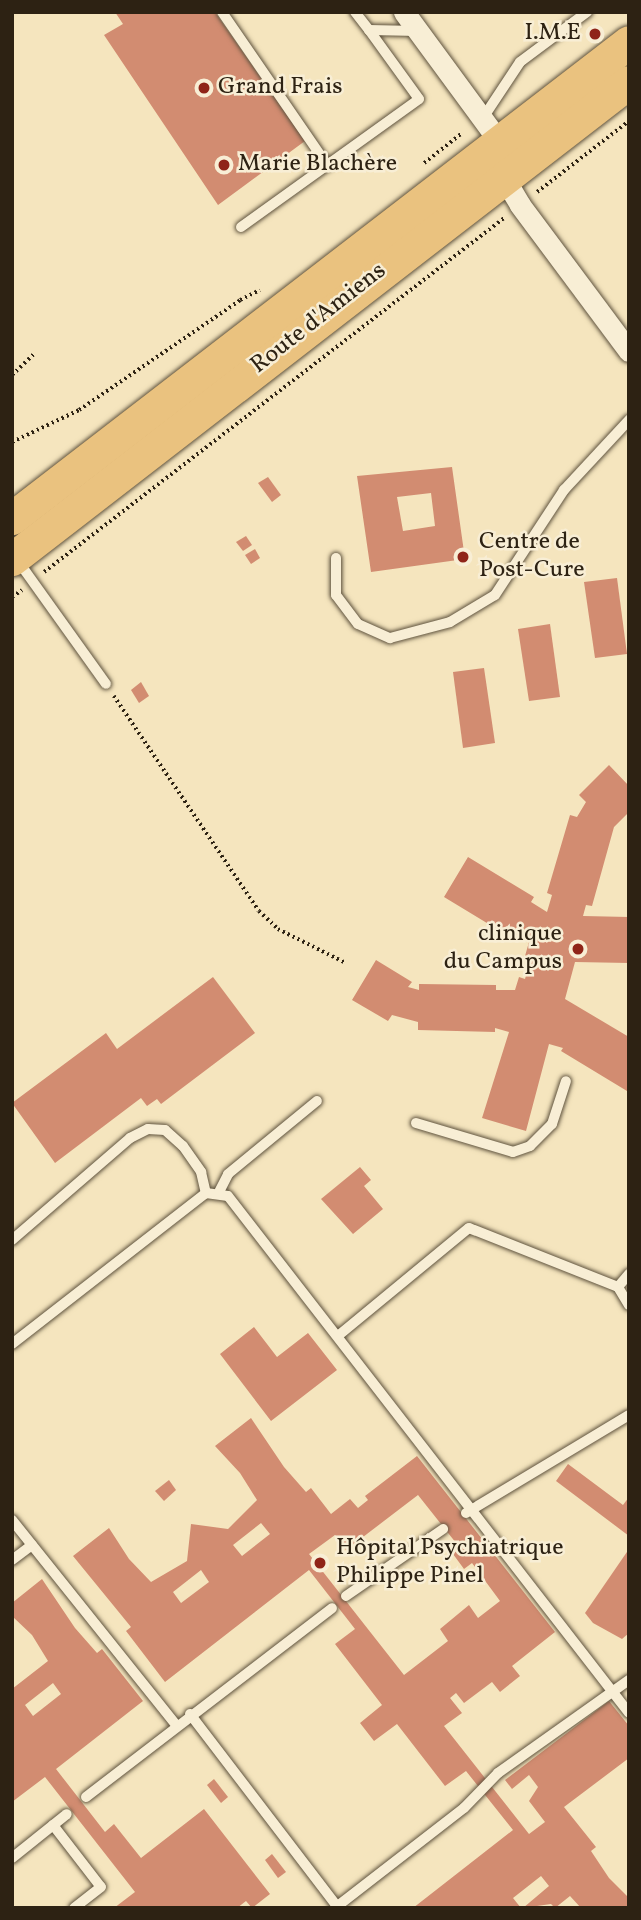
<!DOCTYPE html>
<meta charset="utf-8">
<style>
body{margin:0}
#map{position:relative;width:641px;height:1920px;overflow:hidden;background:#f5e5be;font-family:Vollkorn,serif}
div>[style]{position:absolute}
.building>*{inset:0;background:#d28c71}
.path>*{height:3.5px;margin-top:-1.75px;transform-origin:0;background:repeating-linear-gradient(90deg,#2d2213 0 2px,transparent 0 5.5px)}
.roads{filter:drop-shadow(0 0 2px #5f533e) drop-shadow(0 0 2px #5f533e)}
.lane>*{height:10px;margin:-5px;padding:0 5px;transform-origin:5px;border-radius:5px;background:#f8eed5}
.street>*{height:21px;margin:-10.5px;padding:0 10.5px;transform-origin:10.5px;border-radius:10.5px;background:#f8eed5}
.primary>*{height:33px;margin:-16.5px;padding:0 16.5px;transform-origin:16.5px;border-radius:16.5px;background:#eac27f}
.dots>*{width:19px;height:19px;translate:-50% -50%;box-sizing:border-box;border:4px solid #f8eed5;border-radius:50%}
span{translate:-50% -50%;white-space:nowrap;text-align:center;line-height:1.15;-webkit-text-stroke:5px #f8eed5;paint-order:stroke}
.poi-label{font-size:24px;color:#2d2213}
.right{translate:-100% -50%;text-align:right}
.left{translate:0 -50%;text-align:left}
.street-label{font-size:24px;color:#2d2213}
.frame{position:absolute;inset:0;border:14px solid #2d2213;pointer-events:none}
</style>
<div id="map">
<div class="building">
<div style="clip-path:polygon(115px 12px,215px 12px,305px 141px,218px 205px,104px 35px,123px 24px)"></div>
<div style="clip-path:polygon(evenodd,452px 467px,465px 559px,371px 572px,357px 476px,452px 467px,431px 493px,435px 526px,403px 531px,397px 497px,431px 493px)"></div>
<div style="clip-path:polygon(268px 477px,281px 495px,272px 502px,258px 483px)"></div>
<div style="clip-path:polygon(246px 536px,252px 545px,243px 551px,236px 542px)"></div>
<div style="clip-path:polygon(255px 549px,260px 558px,251px 564px,245px 555px)"></div>
<div style="clip-path:polygon(617px 578px,627px 654px,595px 658px,584px 582px)"></div>
<div style="clip-path:polygon(550px 624px,560px 697px,529px 701px,518px 629px)"></div>
<div style="clip-path:polygon(484px 668px,495px 743px,463px 748px,453px 672px)"></div>
<div style="clip-path:polygon(141px 682px,149px 696px,139px 703px,131px 690px)"></div>
<div style="clip-path:polygon(609px 765px,629px 786px,629px 812px,614px 827px,592px 906px,586px 905px,583px 916px,629px 917px,629px 963px,575px 962px,565px 999px,629px 1037px,629px 1088px,627px 1091px,561px 1051px,563px 1048px,549px 1044px,526px 1131px,482px 1118px,509px 1032px,495px 1028px,495px 1032px,418px 1030px,418px 1022px,392px 1015px,388px 1021px,352px 1000px,376px 960px,412px 982px,408px 987px,419px 990px,419px 984px,496px 985px,496px 990px,515px 990px,519px 977px,525px 979px,531px 958px,525px 956px,529px 942px,513px 933px,510px 937px,444px 897px,468px 857px,534px 897px,531px 902px,547px 912px,552px 895px,547px 893px,570px 815px,577px 817px,586px 802px,579px 795px)"></div>
<div style="clip-path:polygon(213px 977px,255px 1033px,161px 1104px,157px 1099px,147px 1106px,141px 1098px,55px 1163px,12px 1103px,106px 1033px,117px 1049px)"></div>
<div style="clip-path:polygon(360px 1167px,371px 1180px,364px 1186px,383px 1209px,353px 1234px,321px 1199px)"></div>
<div style="clip-path:polygon(254px 1327px,277px 1357px,308px 1333px,337px 1370px,271px 1421px,220px 1354px)"></div>
<div style="clip-path:polygon(evenodd,251px 1418px,284px 1467px,306px 1492px,311px 1488px,331px 1514px,350px 1499px,358px 1508px,368px 1500px,365px 1496px,417px 1456px,555px 1632px,512px 1666px,520px 1676px,500px 1692px,492px 1682px,464px 1703px,456px 1693px,450px 1698px,462px 1713px,444px 1726px,529px 1834px,545px 1822px,529px 1801px,538px 1787px,529px 1775px,512px 1789px,505px 1780px,609px 1701px,629px 1726px,629px 1758px,564px 1807px,596px 1847px,591px 1851px,609px 1878px,629px 1898px,629px 1908px,581px 1908px,570px 1896px,555px 1908px,551px 1904px,523px 1908px,549px 1886px,541px 1876px,513px 1898px,521px 1908px,413px 1908px,513px 1830px,466px 1771px,445px 1786px,397px 1724px,374px 1741px,360px 1723px,382px 1705px,335px 1644px,355px 1629px,309px 1570px,165px 1682px,126px 1631px,131px 1627px,73px 1556px,109px 1528px,129px 1559px,151px 1582px,187px 1561px,191px 1524px,228px 1529px,257px 1500px,240px 1473px,215px 1446px,251px 1418px,418px 1495px,460px 1548px,453px 1554px,464px 1569px,472px 1563px,500px 1601px,478px 1618px,469px 1605px,440px 1629px,448px 1641px,404px 1675px,309px 1554px,335px 1535px,346px 1550px,418px 1495px,251px 1418px,261px 1523px,270px 1534px,242px 1556px,233px 1545px,261px 1523px,251px 1418px,201px 1570px,209px 1582px,181px 1603px,173px 1592px,201px 1570px)"></div>
<div style="clip-path:polygon(568px 1464px,623px 1505px,629px 1497px,629px 1536px,556px 1481px)"></div>
<div style="clip-path:polygon(169px 1480px,176px 1490px,164px 1501px,155px 1491px)"></div>
<div style="clip-path:polygon(629px 1549px,629px 1633px,622px 1639px,593px 1623px,585px 1613px)"></div>
<div style="clip-path:polygon(evenodd,42px 1579px,75px 1628px,97px 1653px,102px 1649px,143px 1701px,56px 1769px,105px 1832px,114px 1824px,141px 1858px,204px 1809px,270px 1894px,252px 1908px,246px 1901px,237px 1908px,114px 1908px,135px 1892px,45px 1777px,12px 1802px,12px 1689px,48px 1661px,32px 1635px,12px 1616px,12px 1603px,42px 1579px,53px 1683px,61px 1694px,33px 1716px,25px 1705px,53px 1683px)"></div>
<div style="clip-path:polygon(214px 1779px,228px 1797px,221px 1803px,207px 1785px)"></div>
<div style="clip-path:polygon(272px 1854px,286px 1872px,278px 1878px,265px 1860px)"></div>
</div>
<div class="path">
<div style="left:424px;top:163px;width:48px;rotate:-38.3deg"></div>
<div style="left:537px;top:192px;width:116px;rotate:-37.7deg"></div>
<div style="left:240px;top:300px;width:22px;rotate:-27deg"></div>
<div style="left:12px;top:375px;width:32px;rotate:-44deg"></div>
<div style="left:12px;top:442px;width:74px;rotate:-25.5deg"></div>
<div style="left:79px;top:410px;width:195px;rotate:-34.3deg"></div>
<div style="left:44px;top:572px;width:580px;rotate:-37.58deg"></div>
<div style="left:12px;top:597px;width:12px;rotate:-35deg"></div>
<div style="left:114px;top:696px;width:259px;rotate:56deg"></div>
<div style="left:259px;top:911px;width:26px;rotate:43deg"></div>
<div style="left:278px;top:929px;width:76px;rotate:26.6deg"></div>
</div>
<div class="roads">
<div class="lane">
<div style="left:222px;top:12px;width:186px;rotate:55.5deg"></div>
<div style="left:355px;top:12px;width:23px;rotate:52deg"></div>
<div style="left:369px;top:30px;width:49px;rotate:1.2deg"></div>
<div style="left:483px;top:118px;width:67px;rotate:-56.5deg"></div>
<div style="left:520px;top:62px;width:84px;rotate:-36.7deg"></div>
<div style="left:241px;top:227px;width:219px;rotate:-35.7deg"></div>
<div style="left:419px;top:99px;width:85px;rotate:-125.9deg"></div>
<div style="left:336px;top:558px;width:37px;rotate:90deg"></div>
<div style="left:336px;top:595px;width:36px;rotate:53deg"></div>
<div style="left:358px;top:624px;width:35px;rotate:24deg"></div>
<div style="left:390px;top:638px;width:62px;rotate:-14.9deg"></div>
<div style="left:450px;top:622px;width:52px;rotate:-31deg"></div>
<div style="left:495px;top:595px;width:126px;rotate:-56.7deg"></div>
<div style="left:564px;top:490px;width:96px;rotate:-47.1deg"></div>
<div style="left:18px;top:561px;width:151px;rotate:54.4deg"></div>
<div style="left:416px;top:1123px;width:101px;rotate:16.6deg"></div>
<div style="left:513px;top:1152px;width:18px;rotate:-19deg"></div>
<div style="left:530px;top:1146px;width:31px;rotate:-45deg"></div>
<div style="left:552px;top:1124px;width:45px;rotate:-72deg"></div>
<div style="left:219px;top:1192px;width:20px;rotate:-63deg"></div>
<div style="left:228px;top:1174px;width:115px;rotate:-39.4deg"></div>
<div style="left:12px;top:1240px;width:156px;rotate:-40.8deg"></div>
<div style="left:130px;top:1138px;width:20px;rotate:-27deg"></div>
<div style="left:148px;top:1129px;width:17px;rotate:3deg"></div>
<div style="left:165px;top:1130px;width:24px;rotate:42deg"></div>
<div style="left:183px;top:1146px;width:32px;rotate:55deg"></div>
<div style="left:201px;top:1172px;width:22px;rotate:77deg"></div>
<div style="left:618px;top:1287px;width:17px;rotate:-50deg"></div>
<div style="left:339px;top:1335px;width:168px;rotate:-39.5deg"></div>
<div style="left:469px;top:1228px;width:160px;rotate:21.6deg"></div>
<div style="left:618px;top:1287px;width:21px;rotate:59deg"></div>
<div style="left:12px;top:1344px;width:246px;rotate:-37.9deg"></div>
<div style="left:206px;top:1193px;width:22px;rotate:8deg"></div>
<div style="left:228px;top:1196px;width:654px;rotate:52.2deg"></div>
<div style="left:466px;top:1513px;width:190px;rotate:-31deg"></div>
<div style="left:12px;top:1520px;width:263px;rotate:51.3deg"></div>
<div style="left:12px;top:1560px;width:25px;rotate:-37deg"></div>
<div style="left:346px;top:1596px;width:118px;rotate:-34.6deg"></div>
<div style="left:190px;top:1714px;width:242px;rotate:52.6deg"></div>
<div style="left:86px;top:1797px;width:310px;rotate:-37.5deg"></div>
<div style="left:53px;top:1825px;width:78px;rotate:52.3deg"></div>
<div style="left:101px;top:1887px;width:34px;rotate:142deg"></div>
<div style="left:12px;top:1858px;width:70px;rotate:-38.7deg"></div>
<div style="left:335px;top:1908px;width:163px;rotate:-37.8deg"></div>
<div style="left:464px;top:1808px;width:49px;rotate:-45.8deg"></div>
<div style="left:498px;top:1773px;width:161px;rotate:-35.4deg"></div>
</div>
<div class="street">
<div style="left:404px;top:12px;width:159px;rotate:53.7deg"></div>
<div style="left:498px;top:140px;width:38px;rotate:81deg"></div>
<div style="left:504px;top:178px;width:31px;rotate:59deg"></div>
<div style="left:520px;top:205px;width:182px;rotate:53.3deg"></div>
</div>
<div class="primary">
<div style="left:12px;top:518px;width:779px;rotate:-37.65deg"></div>
<div style="left:12px;top:559px;width:780px;rotate:-37.71deg"></div>
</div>
</div>
<div class="dots">
<div style="left:595px;top:34px;background:#8f2418"></div>
<div style="left:204px;top:88px;background:#8f2418"></div>
<div style="left:224px;top:165px;background:#8f2418"></div>
<div style="left:463px;top:557px;background:#8f2418"></div>
<div style="left:578px;top:949px;background:#8f2418"></div>
<div style="left:320px;top:1563px;background:#8f2418"></div>
</div>
<div class="poi-label">
<span class="right" style="left:581px;top:34px">I.M.E</span>
<span class="left" style="left:218px;top:88px">Grand Frais</span>
<span class="left" style="left:238px;top:165px">Marie Blachère</span>
<span class="left" style="left:479px;top:557px">Centre de<br>Post-Cure</span>
<span class="right" style="left:562px;top:949px">clinique<br>du Campus</span>
<span class="left" style="left:336px;top:1563px">Hôpital Psychiatrique<br>Philippe Pinel</span>
</div>
<div class="street-label">
<span style="left:319px;top:319px;rotate:-38deg">Route d'Amiens</span>
</div>
<div class="frame"></div>
</div>
